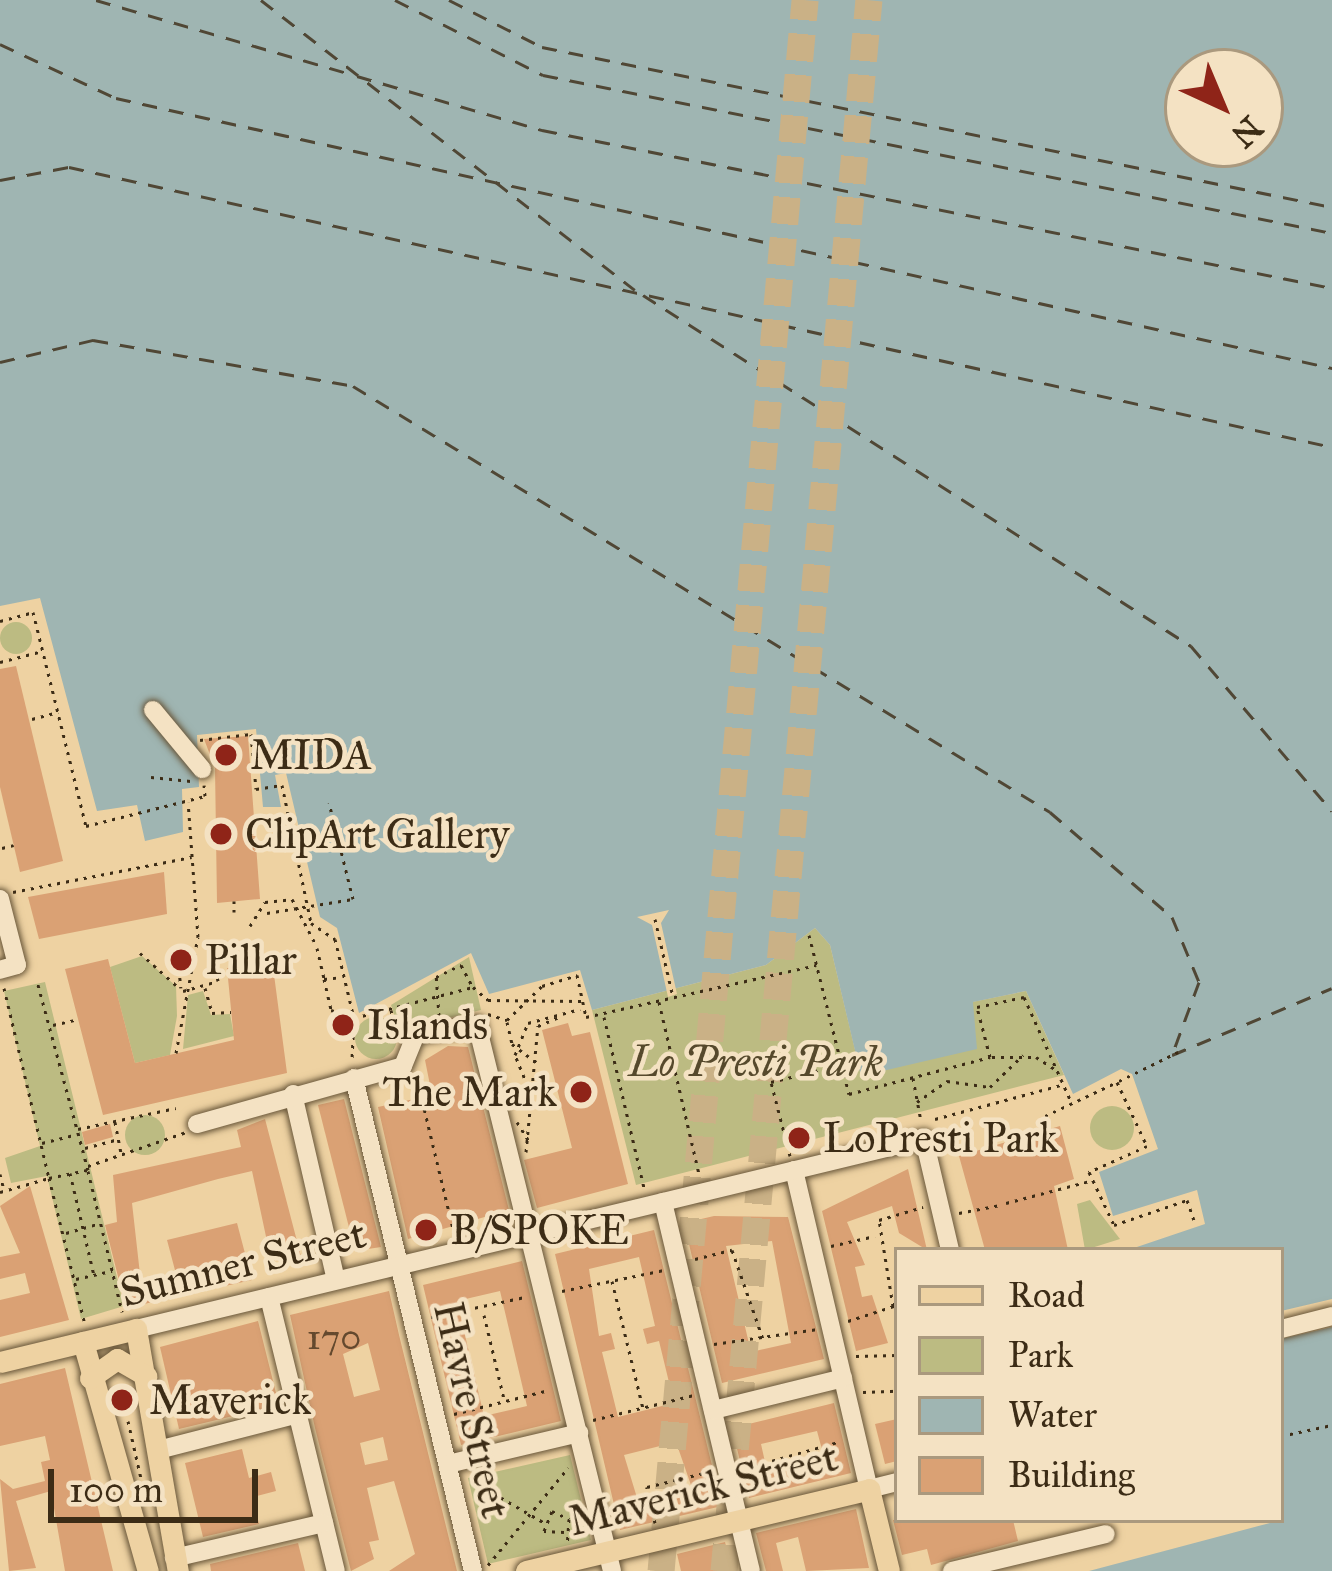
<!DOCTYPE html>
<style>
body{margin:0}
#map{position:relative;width:1332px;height:1571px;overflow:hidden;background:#eed2a2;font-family:"IM FELL Great Primer",serif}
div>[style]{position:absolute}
.green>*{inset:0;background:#bcbb82}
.round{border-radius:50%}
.water>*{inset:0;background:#9fb5b2}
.pier>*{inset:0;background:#eed2a2}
.ferry>*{height:3px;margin-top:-1.5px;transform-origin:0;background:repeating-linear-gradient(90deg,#504735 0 15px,transparent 0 27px)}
.building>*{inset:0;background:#daa174}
.highway-tunnel>*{height:27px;margin-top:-13.5px;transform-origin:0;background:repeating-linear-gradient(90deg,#cab186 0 27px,transparent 0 41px)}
.path>*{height:3px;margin-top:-1.5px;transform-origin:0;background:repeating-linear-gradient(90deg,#3c2c16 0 3px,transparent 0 9px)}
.roads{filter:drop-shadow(0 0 3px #685639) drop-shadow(0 0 3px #685639)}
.minor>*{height:18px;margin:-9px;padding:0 9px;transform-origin:9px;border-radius:9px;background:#f4e2c3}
.major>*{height:21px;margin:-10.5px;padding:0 10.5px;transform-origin:10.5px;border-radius:10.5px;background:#eed2a2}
.dots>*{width:33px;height:33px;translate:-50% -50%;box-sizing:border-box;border:6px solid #f4e2c3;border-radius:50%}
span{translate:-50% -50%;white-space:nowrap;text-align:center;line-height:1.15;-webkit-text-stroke:9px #f4e2c3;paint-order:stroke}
.number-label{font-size:36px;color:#64492e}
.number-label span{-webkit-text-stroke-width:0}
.poi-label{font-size:42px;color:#3c2c16}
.left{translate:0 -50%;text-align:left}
.right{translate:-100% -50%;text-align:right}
.park-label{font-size:42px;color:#56492c;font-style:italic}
.street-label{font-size:42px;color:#3c2c16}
.legend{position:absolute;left:894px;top:1247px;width:390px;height:276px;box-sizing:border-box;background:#f4e2c3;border:3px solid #aa997e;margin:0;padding:15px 21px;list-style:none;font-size:36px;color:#3c2c16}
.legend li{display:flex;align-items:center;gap:24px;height:60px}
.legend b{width:60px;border:3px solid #aa997e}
.north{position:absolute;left:1164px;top:48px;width:120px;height:120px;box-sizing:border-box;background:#f4e2c3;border:3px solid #aa997e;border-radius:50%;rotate:136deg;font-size:33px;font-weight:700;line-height:48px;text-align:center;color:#3c2c16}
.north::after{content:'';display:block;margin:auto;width:42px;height:54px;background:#8f2418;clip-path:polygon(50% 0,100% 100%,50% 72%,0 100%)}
.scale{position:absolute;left:48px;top:1469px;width:210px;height:54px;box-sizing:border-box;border:6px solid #3c2c16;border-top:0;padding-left:15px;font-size:36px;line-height:42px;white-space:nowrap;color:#3c2c16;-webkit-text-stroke:9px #f4e2c3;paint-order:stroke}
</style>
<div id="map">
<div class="green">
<div class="round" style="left:0;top:622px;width:32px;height:32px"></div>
<div style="clip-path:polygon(815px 928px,830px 945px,861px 1075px,972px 1002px,1026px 991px,1064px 1075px,636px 1185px,592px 1010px,766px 965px)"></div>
<div style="clip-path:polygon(142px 956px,176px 986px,177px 1016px,170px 1055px,135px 1063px,110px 967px)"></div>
<div style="clip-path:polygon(469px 957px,481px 1010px,399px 1030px,391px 1005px)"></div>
<div style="clip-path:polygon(45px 982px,124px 1306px,81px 1319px,47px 1176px,11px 1183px,5px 1158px,40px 1146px,4px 991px)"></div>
<div style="clip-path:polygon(203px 991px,211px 1015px,230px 1014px,234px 1036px,183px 1049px,188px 995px)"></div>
<div class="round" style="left:355px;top:1017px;width:42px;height:42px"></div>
<div class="round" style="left:1090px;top:1106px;width:44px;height:44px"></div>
<div class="round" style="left:125px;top:1115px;width:40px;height:40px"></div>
<div style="clip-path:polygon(1090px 1200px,1120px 1239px,1085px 1250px,1077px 1204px)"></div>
<div style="clip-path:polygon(570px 1455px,591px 1540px,488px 1564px,468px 1478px)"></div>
</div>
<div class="water">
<div style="clip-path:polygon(evenodd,0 0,1332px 0,1332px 1299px,1281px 1311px,1281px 1250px,1128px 1250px,1205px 1224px,1197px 1190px,1113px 1216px,1099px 1172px,1158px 1149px,1132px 1074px,1121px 1069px,1073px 1094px,1026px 991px,973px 1002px,977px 1049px,861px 1076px,830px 945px,815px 928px,766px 965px,592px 1010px,580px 970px,489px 994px,471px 953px,359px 1013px,337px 928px,320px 917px,286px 773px,275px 775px,281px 807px,263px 807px,256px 729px,197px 735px,199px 787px,182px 789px,183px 832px,145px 841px,137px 805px,97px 811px,40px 598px,0 606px,0 0,1188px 72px,1260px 72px,1260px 144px,1188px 144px,1188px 72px)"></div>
<div style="clip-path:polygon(1332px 1327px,1332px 1571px,1089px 1571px,1281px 1520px,1281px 1339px)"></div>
</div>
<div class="pier">
<div style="clip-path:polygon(669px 910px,661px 923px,677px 994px,668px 997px,652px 925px,637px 917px)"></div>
</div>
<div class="ferry">
<div style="left:96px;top:0;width:261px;rotate:16.2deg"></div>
<div style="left:261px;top:0;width:473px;rotate:37.8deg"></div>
<div style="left:395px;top:0;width:166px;rotate:26.9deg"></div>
<div style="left:543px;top:75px;width:805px;rotate:11.32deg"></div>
<div style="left:449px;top:0;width:104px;rotate:26.8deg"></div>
<div style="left:542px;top:47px;width:806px;rotate:11.45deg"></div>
<div style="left:0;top:44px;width:128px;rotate:25deg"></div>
<div style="left:116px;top:98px;width:1246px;rotate:12.52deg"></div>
<div style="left:357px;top:76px;width:193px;rotate:16.3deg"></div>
<div style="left:542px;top:130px;width:806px;rotate:11.31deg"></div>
<div style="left:0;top:180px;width:70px;rotate:-10.7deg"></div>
<div style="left:69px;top:167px;width:1294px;rotate:12.5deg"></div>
<div style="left:643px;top:295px;width:651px;rotate:32.64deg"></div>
<div style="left:1191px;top:646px;width:217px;rotate:49.5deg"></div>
<div style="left:0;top:362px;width:96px;rotate:-13.3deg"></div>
<div style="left:93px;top:340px;width:264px;rotate:10deg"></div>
<div style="left:353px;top:386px;width:817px;rotate:31.43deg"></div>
<div style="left:1050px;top:812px;width:161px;rotate:40.7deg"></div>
<div style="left:1172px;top:917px;width:70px;rotate:67.4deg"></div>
<div style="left:1199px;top:982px;width:78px;rotate:110.3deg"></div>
<div style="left:1172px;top:1055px;width:173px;rotate:-22.7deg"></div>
</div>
<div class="building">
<div style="clip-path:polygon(16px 666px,63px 861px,20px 872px,0 787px,0 669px)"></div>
<div style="clip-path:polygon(248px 736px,260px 899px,217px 903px,215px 768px,204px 739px)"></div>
<div style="clip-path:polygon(164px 872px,167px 914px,39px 939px,28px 897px)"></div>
<div style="clip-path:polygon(108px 959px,135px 1063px,234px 1040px,227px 968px,273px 967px,287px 1073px,103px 1115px,65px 969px)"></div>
<div style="clip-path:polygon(568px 1023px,572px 1036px,590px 1032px,628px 1184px,537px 1208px,524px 1160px,572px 1148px,542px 1030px)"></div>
<div style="clip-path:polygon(448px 1046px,468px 1047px,509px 1210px,408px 1239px,378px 1107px,432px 1095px,425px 1060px)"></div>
<div style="clip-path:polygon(344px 1099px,381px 1247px,355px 1251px,318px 1105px)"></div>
<div style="clip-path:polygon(265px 1119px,303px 1264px,271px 1260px,252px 1171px,218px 1179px,132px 1203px,141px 1283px,176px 1274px,167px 1240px,237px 1223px,252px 1280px,126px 1308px,105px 1225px,117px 1222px,113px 1175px,241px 1147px,237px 1130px)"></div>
<div style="clip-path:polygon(110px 1124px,113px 1137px,85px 1145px,82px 1132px)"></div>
<div style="clip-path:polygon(1060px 1126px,1074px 1179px,1054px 1186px,1068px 1250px,985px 1250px,959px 1156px)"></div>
<div style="clip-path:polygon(908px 1169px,927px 1250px,899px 1233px,892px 1206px,847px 1222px,865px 1265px,855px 1267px,862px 1297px,872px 1295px,888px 1343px,856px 1351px,822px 1211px)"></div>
<div style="clip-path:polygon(30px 1186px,69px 1320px,0 1337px,0 1300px,30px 1293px,25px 1273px,0 1279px,0 1257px,20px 1253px,0 1206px)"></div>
<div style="clip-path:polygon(evenodd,714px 1216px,788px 1217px,824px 1359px,722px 1383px,684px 1223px,714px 1216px,772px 1241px,791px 1343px,751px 1352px,726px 1246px,772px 1241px)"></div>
<div style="clip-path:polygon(evenodd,654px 1230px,722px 1506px,620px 1530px,555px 1254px,654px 1230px,639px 1257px,655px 1326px,643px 1329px,647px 1344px,659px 1341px,674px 1403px,618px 1417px,602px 1352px,615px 1349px,611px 1333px,599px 1336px,589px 1269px,639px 1257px,654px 1230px,676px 1442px,692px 1488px,638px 1501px,624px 1455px,676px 1442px)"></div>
<div style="clip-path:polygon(evenodd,522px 1261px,561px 1421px,461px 1445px,423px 1285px,522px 1261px,500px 1291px,527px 1406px,484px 1416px,457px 1301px,500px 1291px)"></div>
<div style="clip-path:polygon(evenodd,389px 1291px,399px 1335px,457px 1571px,389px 1571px,415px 1554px,394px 1481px,367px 1488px,379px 1540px,369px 1542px,374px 1559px,351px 1571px,315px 1428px,290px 1315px,389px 1291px,368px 1343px,380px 1390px,354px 1397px,343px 1354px,368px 1343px,389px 1291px,383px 1437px,388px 1460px,365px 1465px,360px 1443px,383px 1437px)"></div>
<div style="clip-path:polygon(258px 1321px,279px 1405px,179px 1429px,160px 1347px)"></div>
<div style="clip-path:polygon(65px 1368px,113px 1571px,65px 1571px,51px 1491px,16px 1501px,36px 1568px,9px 1571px,0 1479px,13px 1489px,45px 1481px,41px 1462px,50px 1460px,45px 1436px,0 1446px,0 1384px)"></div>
<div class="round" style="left:109px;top:1385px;width:30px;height:30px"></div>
<div style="clip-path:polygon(evenodd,834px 1403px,851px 1473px,749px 1498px,732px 1428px,834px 1403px,817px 1431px,824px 1457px,767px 1471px,761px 1444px,817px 1431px)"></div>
<div style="clip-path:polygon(897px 1419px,897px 1461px,885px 1464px,875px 1424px)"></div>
<div style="clip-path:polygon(242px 1449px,249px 1478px,271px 1472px,276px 1491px,253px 1497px,259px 1524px,203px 1537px,185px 1463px)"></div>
<div style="clip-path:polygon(856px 1509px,869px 1568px,806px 1571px,798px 1537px,776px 1543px,783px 1571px,766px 1571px,756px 1533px)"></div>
<div style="clip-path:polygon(893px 1520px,1013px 1520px,1018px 1541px,931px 1565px,927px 1549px,902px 1555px)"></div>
<div style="clip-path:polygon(725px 1542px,732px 1571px,681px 1571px,677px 1554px)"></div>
<div style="clip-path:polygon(298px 1543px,305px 1571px,211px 1571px,210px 1564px)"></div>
</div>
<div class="highway-tunnel">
<div style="left:661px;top:1571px;width:1578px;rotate:-84.76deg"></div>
<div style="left:724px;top:1571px;width:1578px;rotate:-84.73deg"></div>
</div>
<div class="path">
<div style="left:0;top:621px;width:34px;rotate:-15deg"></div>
<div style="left:33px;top:612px;width:220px;rotate:76.1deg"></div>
<div style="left:86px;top:826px;width:123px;rotate:-14.1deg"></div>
<div style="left:205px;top:796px;width:11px;rotate:-95deg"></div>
<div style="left:0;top:662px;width:40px;rotate:-14.4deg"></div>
<div style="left:32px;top:719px;width:27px;rotate:-15deg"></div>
<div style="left:200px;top:740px;width:51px;rotate:-6.7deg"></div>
<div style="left:251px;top:734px;width:55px;rotate:84.8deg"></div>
<div style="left:256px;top:789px;width:26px;rotate:-9deg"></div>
<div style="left:282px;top:785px;width:141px;rotate:78.1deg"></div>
<div style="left:311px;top:923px;width:29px;rotate:34deg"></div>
<div style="left:335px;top:939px;width:81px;rotate:76.5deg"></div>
<div style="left:354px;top:1018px;width:123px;rotate:-14.6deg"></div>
<div style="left:473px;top:987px;width:20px;rotate:41deg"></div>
<div style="left:488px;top:1000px;width:93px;rotate:0.6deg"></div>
<div style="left:151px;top:777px;width:40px;rotate:5.7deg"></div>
<div style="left:2px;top:848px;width:12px;rotate:-14deg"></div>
<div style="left:13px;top:892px;width:182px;rotate:-11.1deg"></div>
<div style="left:234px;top:901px;width:11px;rotate:90deg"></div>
<div style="left:267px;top:913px;width:87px;rotate:-9.2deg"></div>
<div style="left:353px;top:899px;width:99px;rotate:-104deg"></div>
<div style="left:655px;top:919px;width:80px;rotate:77deg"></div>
<div style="left:250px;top:926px;width:28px;rotate:-58deg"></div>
<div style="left:265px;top:902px;width:27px;rotate:-6deg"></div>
<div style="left:292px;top:899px;width:52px;rotate:62.4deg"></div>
<div style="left:809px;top:935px;width:164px;rotate:75.9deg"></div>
<div style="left:849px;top:1094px;width:146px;rotate:-14.7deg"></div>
<div style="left:990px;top:1057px;width:52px;rotate:-104.6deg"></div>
<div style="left:977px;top:1007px;width:48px;rotate:-12deg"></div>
<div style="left:1024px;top:997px;width:117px;rotate:65.8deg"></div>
<div style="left:317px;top:948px;width:32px;rotate:77deg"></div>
<div style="left:324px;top:979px;width:18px;rotate:-6deg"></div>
<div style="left:177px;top:951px;width:37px;rotate:84deg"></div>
<div style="left:140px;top:953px;width:52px;rotate:41.9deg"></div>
<div style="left:324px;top:979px;width:32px;rotate:77deg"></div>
<div style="left:331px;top:1010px;width:24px;rotate:19deg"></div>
<div style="left:354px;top:1018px;width:41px;rotate:92.8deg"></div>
<div style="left:4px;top:988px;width:195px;rotate:76.7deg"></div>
<div style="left:49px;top:1178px;width:40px;rotate:-12deg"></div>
<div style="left:88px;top:1170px;width:196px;rotate:-105.1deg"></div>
<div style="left:205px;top:988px;width:26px;rotate:74deg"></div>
<div style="left:212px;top:1013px;width:19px;rotate:-3deg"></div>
<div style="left:183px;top:991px;width:36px;rotate:-16deg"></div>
<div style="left:218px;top:981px;width:17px;rotate:-100deg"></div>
<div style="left:659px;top:1002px;width:177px;rotate:76.9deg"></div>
<div style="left:391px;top:1010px;width:27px;rotate:77deg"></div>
<div style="left:488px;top:1014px;width:20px;rotate:18deg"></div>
<div style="left:507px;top:1020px;width:49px;rotate:-44.2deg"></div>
<div style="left:542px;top:986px;width:37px;rotate:-17deg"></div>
<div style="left:577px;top:975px;width:43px;rotate:77.9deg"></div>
<div style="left:586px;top:1017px;width:236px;rotate:-12.7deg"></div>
<div style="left:439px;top:1016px;width:39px;rotate:-94deg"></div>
<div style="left:436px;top:977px;width:28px;rotate:-26deg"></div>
<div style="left:461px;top:965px;width:24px;rotate:62deg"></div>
<div style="left:604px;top:1017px;width:176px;rotate:76.8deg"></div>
<div style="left:507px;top:1022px;width:23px;rotate:77deg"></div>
<div style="left:512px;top:1044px;width:34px;rotate:37deg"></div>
<div style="left:53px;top:1025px;width:26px;rotate:-13deg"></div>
<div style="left:176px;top:1053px;width:118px;rotate:-79.3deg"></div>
<div style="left:198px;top:937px;width:135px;rotate:-94.2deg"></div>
<div style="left:992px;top:1057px;width:44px"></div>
<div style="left:1036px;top:1057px;width:24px;rotate:33deg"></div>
<div style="left:913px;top:1078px;width:44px;rotate:79.5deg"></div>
<div style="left:1119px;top:1081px;width:66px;rotate:-26.2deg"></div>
<div style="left:418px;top:1083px;width:154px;rotate:76.5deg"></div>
<div style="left:531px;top:1094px;width:42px;rotate:-112.3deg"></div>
<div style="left:515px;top:1055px;width:35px;rotate:-68deg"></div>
<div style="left:528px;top:1023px;width:54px;rotate:-15.1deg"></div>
<div style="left:917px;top:1102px;width:37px;rotate:-35deg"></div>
<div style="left:947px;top:1081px;width:43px;rotate:7.9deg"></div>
<div style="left:990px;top:1087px;width:46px;rotate:-44.1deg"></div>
<div style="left:1045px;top:1116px;width:80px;rotate:-25.3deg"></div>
<div style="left:1117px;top:1082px;width:71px;rotate:64.9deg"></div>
<div style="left:1147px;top:1146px;width:64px;rotate:155.9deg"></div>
<div style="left:1089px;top:1172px;width:59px;rotate:64.7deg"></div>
<div style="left:1114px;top:1225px;width:77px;rotate:-18.9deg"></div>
<div style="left:1187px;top:1200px;width:21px;rotate:71deg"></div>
<div style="left:935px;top:1119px;width:131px;rotate:-15.1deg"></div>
<div style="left:115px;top:1122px;width:33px;rotate:79deg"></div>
<div style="left:517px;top:1122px;width:22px;rotate:58deg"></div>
<div style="left:78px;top:1129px;width:100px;rotate:-12.1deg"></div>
<div style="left:42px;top:1143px;width:37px;rotate:-14deg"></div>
<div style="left:85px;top:1148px;width:34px;rotate:-15deg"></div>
<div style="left:526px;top:1152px;width:127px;rotate:-84.6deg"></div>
<div style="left:538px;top:1026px;width:25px;rotate:-23deg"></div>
<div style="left:790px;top:1156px;width:76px;rotate:-104.4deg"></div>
<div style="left:771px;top:1082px;width:71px;rotate:-13.8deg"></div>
<div style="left:88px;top:1166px;width:104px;rotate:-19.1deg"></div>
<div style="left:88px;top:1171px;width:145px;rotate:76.4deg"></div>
<div style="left:70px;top:1173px;width:105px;rotate:76.8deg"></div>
<div style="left:0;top:1174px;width:16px;rotate:76deg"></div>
<div style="left:0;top:1192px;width:51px;rotate:-15.9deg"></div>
<div style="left:49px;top:1178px;width:147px;rotate:76.2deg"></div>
<div style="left:1006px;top:1203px;width:87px;rotate:-14.7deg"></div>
<div style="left:959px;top:1213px;width:42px;rotate:-11deg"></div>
<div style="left:66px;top:1233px;width:32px;rotate:-16deg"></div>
<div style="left:831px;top:1246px;width:45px;rotate:-12.8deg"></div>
<div style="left:695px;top:1259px;width:38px;rotate:-14deg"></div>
<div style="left:732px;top:1250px;width:97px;rotate:70.8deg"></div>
<div style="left:76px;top:1279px;width:37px;rotate:-13deg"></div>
<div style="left:612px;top:1281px;width:131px;rotate:76.3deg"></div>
<div style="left:562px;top:1291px;width:104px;rotate:-11.6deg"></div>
<div style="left:893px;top:1306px;width:87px;rotate:-99.2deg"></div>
<div style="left:879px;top:1220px;width:46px;rotate:-16.5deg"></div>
<div style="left:484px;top:1315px;width:86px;rotate:76.6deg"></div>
<div style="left:431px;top:1317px;width:96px;rotate:-12deg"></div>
<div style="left:848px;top:1321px;width:52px;rotate:-18.1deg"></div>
<div style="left:714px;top:1344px;width:105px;rotate:-8.2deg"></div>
<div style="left:856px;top:1356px;width:41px;rotate:-1.4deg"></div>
<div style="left:863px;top:1392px;width:34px;rotate:-2deg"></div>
<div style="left:454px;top:1414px;width:98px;rotate:-14.2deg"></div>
<div style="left:593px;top:1420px;width:104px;rotate:-13.9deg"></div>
<div style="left:128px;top:1421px;width:58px;rotate:77.2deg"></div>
<div style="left:1281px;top:1436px;width:52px;rotate:-12.2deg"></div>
<div style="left:746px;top:1468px;width:96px;rotate:-15.8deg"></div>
<div style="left:485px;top:1474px;width:21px;rotate:67deg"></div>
<div style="left:493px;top:1493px;width:58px;rotate:30.1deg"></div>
<div style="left:655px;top:1523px;width:37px;rotate:-103deg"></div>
<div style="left:647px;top:1487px;width:67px;rotate:-13.8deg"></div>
<div style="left:564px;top:1532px;width:20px;rotate:-177deg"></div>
<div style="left:544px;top:1531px;width:22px;rotate:-68deg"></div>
<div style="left:552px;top:1511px;width:19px;rotate:25deg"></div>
<div style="left:569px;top:1519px;width:26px;rotate:94deg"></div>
<div style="left:488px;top:1565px;width:126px;rotate:-50.5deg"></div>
</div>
<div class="roads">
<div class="minor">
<div style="left:153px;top:710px;width:77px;rotate:50.3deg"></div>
<div style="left:0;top:899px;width:68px;rotate:75.6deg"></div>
<div style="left:17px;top:965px;width:18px;rotate:164deg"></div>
<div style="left:354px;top:1078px;width:507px;rotate:76.43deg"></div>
<div style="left:293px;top:1094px;width:191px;rotate:77deg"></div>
<div style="left:197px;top:1124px;width:214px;rotate:-15.7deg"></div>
<div style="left:403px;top:1066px;width:35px;rotate:-68deg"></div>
<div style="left:416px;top:1034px;width:62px;rotate:-8.4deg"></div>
<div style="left:477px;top:1025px;width:562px;rotate:76.11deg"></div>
<div style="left:794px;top:1170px;width:328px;rotate:76.8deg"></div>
<div style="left:869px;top:1489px;width:29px;rotate:-14deg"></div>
<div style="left:663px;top:1202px;width:379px;rotate:76.6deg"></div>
<div style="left:269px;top:1297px;width:282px;rotate:76.3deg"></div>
<div style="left:136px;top:1329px;width:811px;rotate:-13.56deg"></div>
<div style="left:924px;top:1139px;width:114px;rotate:76.8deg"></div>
<div style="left:1281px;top:1329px;width:53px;rotate:-14.3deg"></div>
<div style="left:713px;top:1410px;width:134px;rotate:-13.8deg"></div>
<div style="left:158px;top:1450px;width:145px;rotate:-14.4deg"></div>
<div style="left:448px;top:1464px;width:135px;rotate:-13.3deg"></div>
<div style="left:174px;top:1558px;width:154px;rotate:-13.1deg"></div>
<div style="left:952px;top:1571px;width:158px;rotate:-13.5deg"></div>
</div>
<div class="major">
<div style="left:83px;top:1342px;width:238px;rotate:74.2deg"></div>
<div style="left:0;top:1362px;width:140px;rotate:-13.6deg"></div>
<div style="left:136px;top:1329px;width:246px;rotate:80.2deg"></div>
<div style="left:90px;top:1378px;width:33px;rotate:-35deg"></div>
<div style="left:117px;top:1359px;width:34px;rotate:30deg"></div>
<div style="left:526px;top:1571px;width:353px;rotate:-13.4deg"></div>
<div style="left:869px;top:1489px;width:84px;rotate:76.3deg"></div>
</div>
</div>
<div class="dots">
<div style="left:226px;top:755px;background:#8f2418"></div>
<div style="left:221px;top:834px;background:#8f2418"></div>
<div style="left:181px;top:960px;background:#8f2418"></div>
<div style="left:343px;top:1025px;background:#8f2418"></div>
<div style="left:581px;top:1092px;background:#8f2418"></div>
<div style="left:799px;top:1138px;background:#8f2418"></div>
<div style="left:426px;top:1230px;background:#8f2418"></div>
<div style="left:122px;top:1400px;background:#8f2418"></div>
</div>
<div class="number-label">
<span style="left:334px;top:1338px">170</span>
</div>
<div class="poi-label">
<span class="left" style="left:250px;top:755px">MIDA</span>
<span class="left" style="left:245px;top:834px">ClipArt Gallery</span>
<span class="left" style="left:205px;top:960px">Pillar</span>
<span class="left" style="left:367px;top:1025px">Islands</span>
<span class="right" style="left:557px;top:1092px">The Mark</span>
<span class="left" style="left:823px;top:1138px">LoPresti Park</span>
<span class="left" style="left:450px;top:1230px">B/SPOKE</span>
<span class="left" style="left:149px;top:1400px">Maverick</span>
</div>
<div class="park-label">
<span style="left:756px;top:1062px">Lo Presti Park</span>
</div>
<div class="street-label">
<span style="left:243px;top:1263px;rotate:-14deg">Sumner Street</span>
<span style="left:472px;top:1410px;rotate:77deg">Havre Street</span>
<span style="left:703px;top:1489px;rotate:-14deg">Maverick Street</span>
</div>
<ul class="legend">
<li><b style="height:15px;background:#eed2a2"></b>Road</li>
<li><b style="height:33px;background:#bcbb82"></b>Park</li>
<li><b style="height:33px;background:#9fb5b2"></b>Water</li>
<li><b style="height:33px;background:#daa174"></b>Building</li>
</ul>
<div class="north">N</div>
<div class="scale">100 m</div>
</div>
